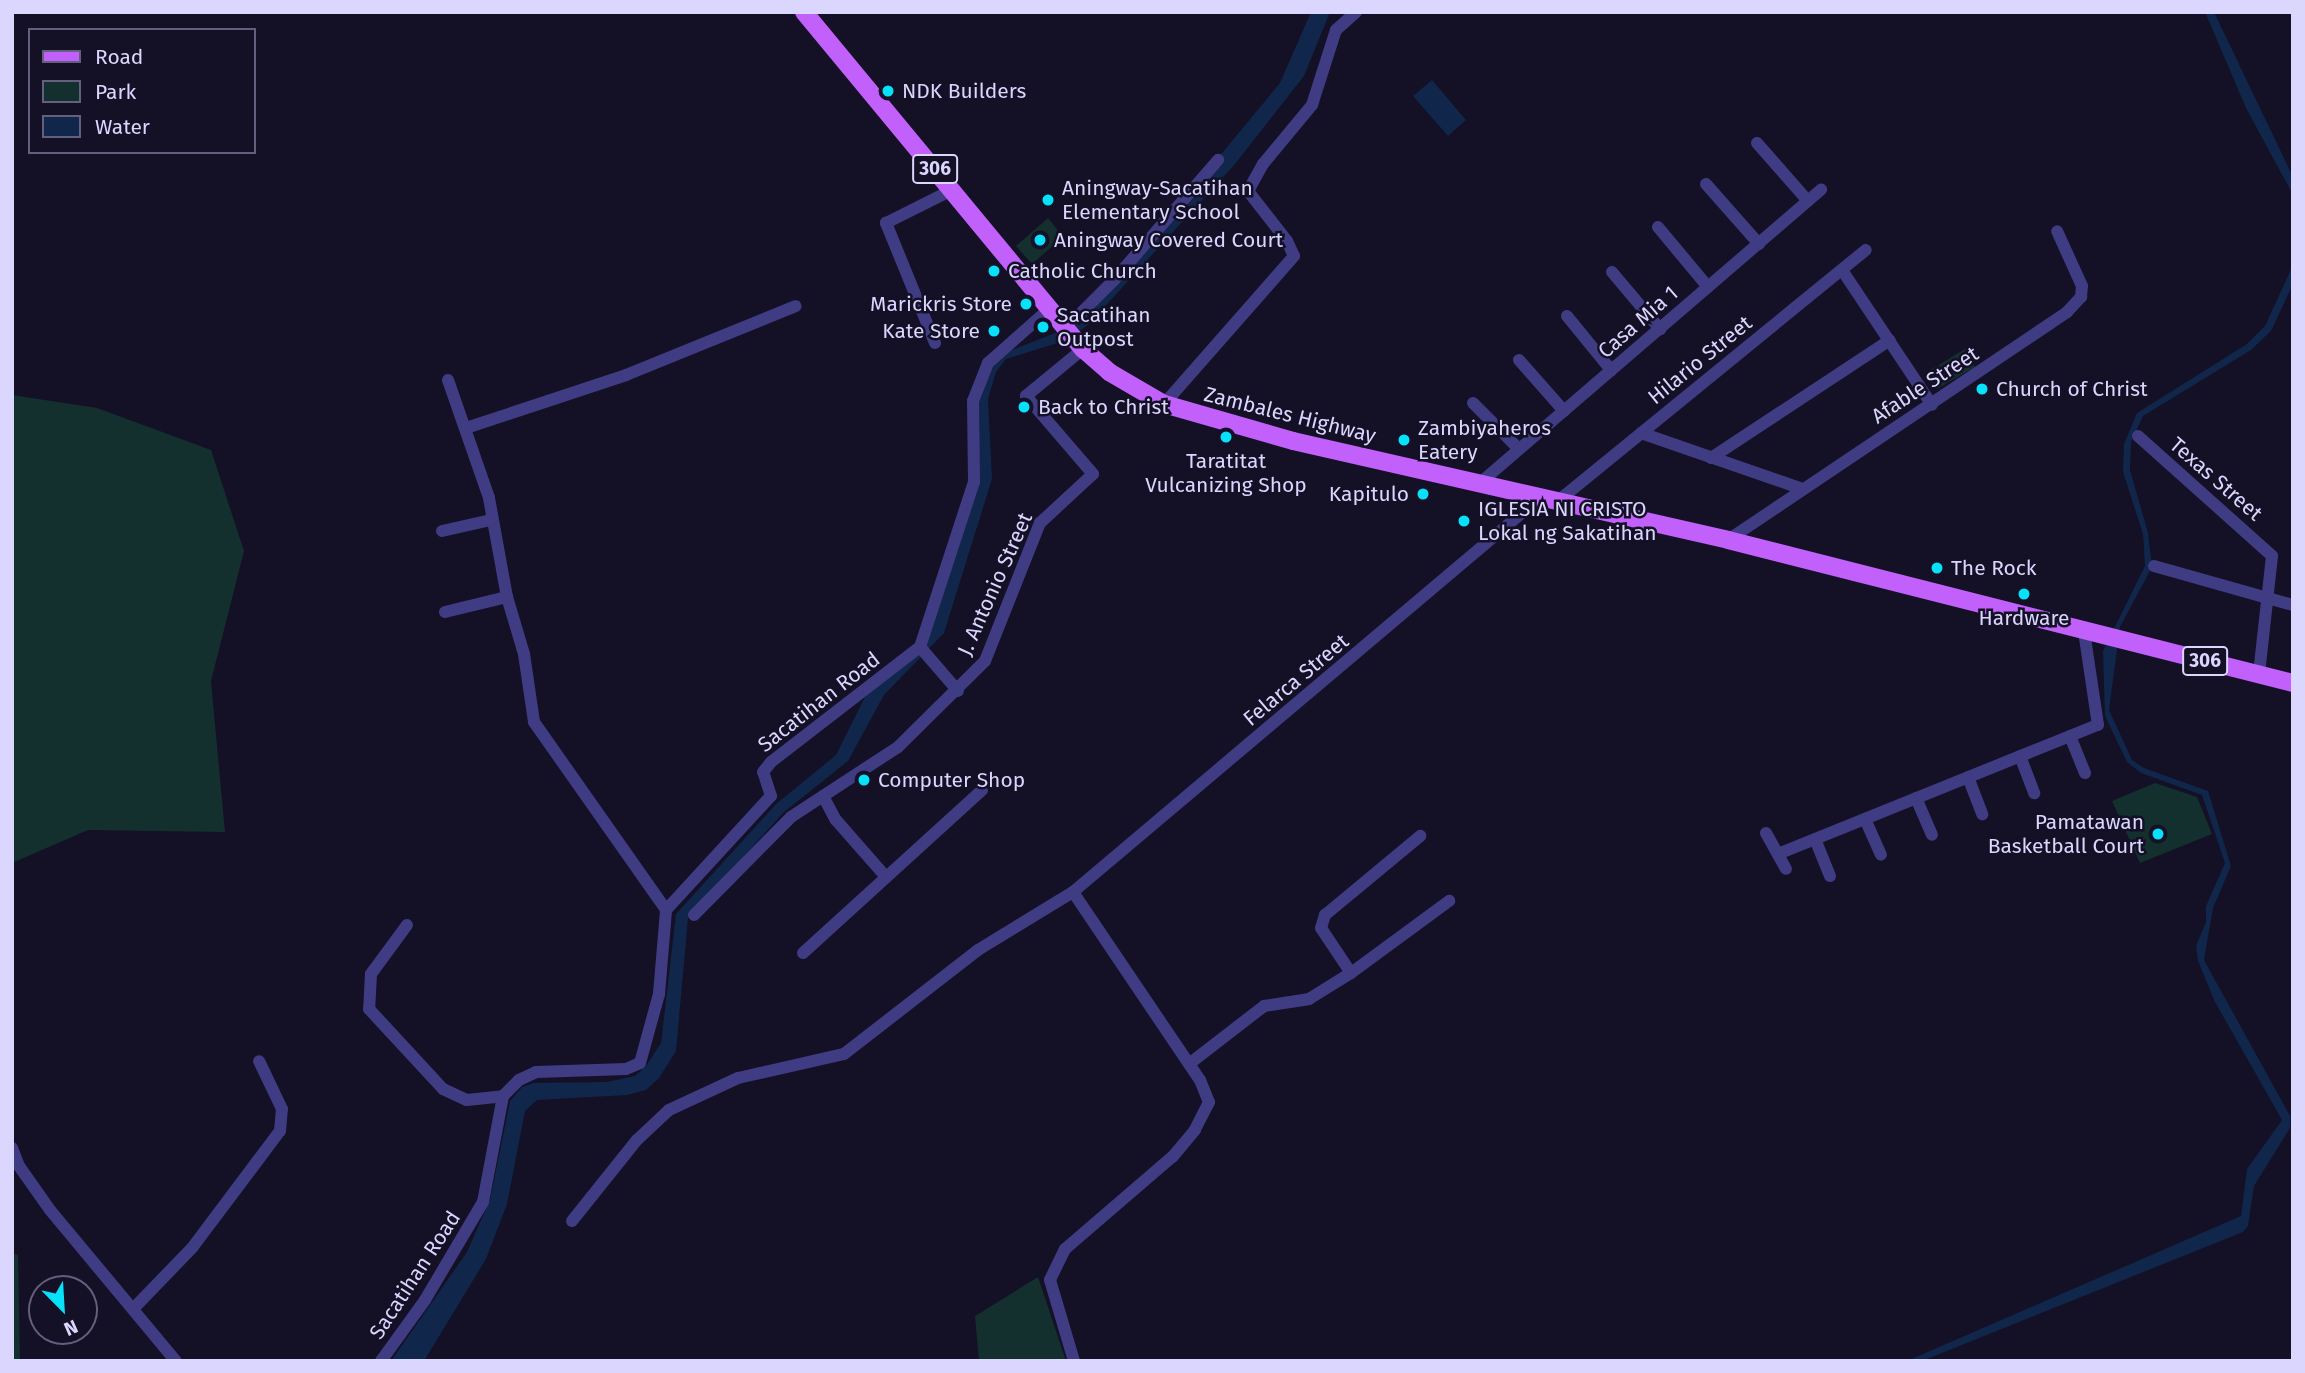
<!DOCTYPE html>
<style>
body{margin:0}
#map{position:relative;width:2305px;height:1373px;overflow:hidden;background:#141026;font-family:"Fira Sans",sans-serif}
div>[style]{position:absolute}
.green>*{inset:0;background:#13302f}
.water>*{inset:0;background:#10264a}
.minor>*{height:12px;margin:-6px;padding:0 6px;transform-origin:6px;border-radius:6px;background:#3f3c84}
.primary>*{height:18px;margin:-9px;padding:0 9px;transform-origin:9px;border-radius:9px;background:#c160fb}
.dots>*{width:19px;height:19px;translate:-50% -50%;box-sizing:border-box;border:4px solid #141026;border-radius:50%}
span{translate:-50% -50%;white-space:nowrap;text-align:center;line-height:1.15;-webkit-text-stroke:5px #141026;paint-order:stroke}
.shield-label span{padding:2px 5px;background:#141026;border:2px solid;border-radius:5px;-webkit-text-stroke-width:0}
.shield-label{font-size:19px;color:#dad6fe;font-weight:700}
.poi-label{font-size:21px;color:#dad6fe}
.left{translate:0 -50%;text-align:left}
.right{translate:-100% -50%;text-align:right}
.street-label{font-size:21px;color:#dad6fe}
.frame{position:absolute;inset:0;border:14px solid #dad6fe;pointer-events:none}
.legend{position:absolute;left:28px;top:28px;width:228px;height:126px;box-sizing:border-box;background:#141026;border:2px solid #635f7c;margin:0;padding:9px 12px;list-style:none;font-size:21px;color:#dad6fe}
.legend li{display:flex;align-items:center;gap:14px;height:35px}
.legend b{width:35px;border:2px solid #635f7c}
.north{position:absolute;left:28px;top:1275px;width:70px;height:70px;box-sizing:border-box;background:#141026;border:2px solid #635f7c;border-radius:50%;rotate:156deg;font-size:19px;font-weight:700;line-height:28px;text-align:center;color:#dad6fe}
.north::after{content:'';display:block;margin:auto;width:24px;height:32px;background:#07e1f9;clip-path:polygon(50% 0,100% 100%,50% 72%,0 100%)}
</style>
<div id="map">
<div class="green">
<div style="clip-path:polygon(1048px 218px,1063px 237px,1032px 264px,1016px 246px)"></div>
<div style="clip-path:polygon(1965px 349px,1975px 367px,1937px 389px,1927px 372px)"></div>
<div style="clip-path:polygon(12px 395px,97px 408px,211px 450px,244px 551px,211px 681px,225px 832px,88px 830px,12px 863px)"></div>
<div style="clip-path:polygon(2155px 783px,2197px 797px,2212px 834px,2140px 863px,2112px 801px)"></div>
<div style="clip-path:polygon(12px 1253px,18px 1255px,20px 1361px,12px 1361px)"></div>
<div style="clip-path:polygon(1038px 1277px,1066px 1361px,979px 1361px,975px 1316px)"></div>
</div>
<div class="water">
<div style="clip-path:polygon(1311px 12px,1330px 12px,1304px 76px,1235px 164px,1088px 325px,1067px 340px,1006px 359px,996px 372px,988px 399px,992px 479px,944px 633px,884px 695px,848px 761px,783px 813px,688px 918px,676px 1051px,659px 1078px,646px 1090px,627px 1095px,537px 1100px,525px 1111px,507px 1204px,486px 1259px,424px 1361px,391px 1361px,467px 1252px,490px 1200px,510px 1101px,522px 1087px,534px 1083px,607px 1082px,635px 1076px,646px 1066px,661px 1043px,676px 914px,776px 804px,836px 755px,870px 687px,925px 636px,979px 482px,975px 399px,990px 365px,1009px 351px,1063px 330px,1155px 234px,1280px 83px)"></div>
<div style="clip-path:polygon(2205px 12px,2214px 12px,2293px 177px,2293px 195px,2246px 108px)"></div>
<div style="clip-path:polygon(1432px 80px,1466px 120px,1448px 136px,1413px 96px)"></div>
<div style="clip-path:polygon(2293px 265px,2293px 284px,2271px 331px,2251px 350px,2143px 416px,2131px 442px,2130px 470px,2148px 533px,2152px 567px,2120px 627px,2109px 710px,2132px 760px,2144px 768px,2208px 791px,2231px 866px,2213px 908px,2204px 960px,2290px 1116px,2290px 1128px,2254px 1186px,2248px 1226px,2243px 1232px,1922px 1361px,1907px 1361px,2241px 1216px,2247px 1169px,2282px 1120px,2215px 1002px,2198px 961px,2196px 946px,2206px 922px,2206px 906px,2225px 863px,2202px 795px,2141px 773px,2127px 762px,2105px 716px,2103px 651px,2145px 566px,2143px 534px,2123px 472px,2124px 444px,2137px 413px,2247px 344px,2265px 326px)"></div>
</div>
<div class="minor">
<div style="left:1757px;top:143px;width:77px;rotate:48.7deg"></div>
<div style="left:1706px;top:184px;width:80px;rotate:48.5deg"></div>
<div style="left:1658px;top:227px;width:78px;rotate:50.2deg"></div>
<div style="left:1842px;top:270px;width:162px;rotate:56.3deg"></div>
<div style="left:1612px;top:272px;width:75px;rotate:49.9deg"></div>
<div style="left:1567px;top:316px;width:70px;rotate:50.8deg"></div>
<div style="left:1061px;top:324px;width:17px;rotate:-24deg"></div>
<div style="left:1077px;top:317px;width:52px;rotate:-45deg"></div>
<div style="left:1114px;top:280px;width:159px;rotate:-49.1deg"></div>
<div style="left:935px;top:343px;width:130px;rotate:-112.2deg"></div>
<div style="left:886px;top:223px;width:74px;rotate:-26.6deg"></div>
<div style="left:1519px;top:360px;width:68px;rotate:48.6deg"></div>
<div style="left:448px;top:380px;width:125px;rotate:70.8deg"></div>
<div style="left:489px;top:498px;width:101px;rotate:79.7deg"></div>
<div style="left:507px;top:597px;width:59px;rotate:73.4deg"></div>
<div style="left:524px;top:654px;width:69px;rotate:81.6deg"></div>
<div style="left:534px;top:722px;width:230px;rotate:54.9deg"></div>
<div style="left:1473px;top:403px;width:65px;rotate:45deg"></div>
<div style="left:1164px;top:404px;width:197px;rotate:-48.7deg"></div>
<div style="left:1294px;top:256px;width:17px;rotate:-115deg"></div>
<div style="left:1287px;top:241px;width:63px;rotate:-128deg"></div>
<div style="left:1248px;top:191px;width:31px;rotate:-61deg"></div>
<div style="left:1263px;top:164px;width:77px;rotate:-50.3deg"></div>
<div style="left:1312px;top:105px;width:79px;rotate:-72.3deg"></div>
<div style="left:1336px;top:30px;width:27px;rotate:-42deg"></div>
<div style="left:466px;top:428px;width:169px;rotate:-18.3deg"></div>
<div style="left:626px;top:375px;width:183px;rotate:-22.1deg"></div>
<div style="left:1641px;top:433px;width:168px;rotate:19.1deg"></div>
<div style="left:2138px;top:436px;width:180px;rotate:41.8deg"></div>
<div style="left:2272px;top:556px;width:119px;rotate:96.3deg"></div>
<div style="left:1711px;top:458px;width:214px;rotate:-33.4deg"></div>
<div style="left:1480px;top:483px;width:450px;rotate:-40.7deg"></div>
<div style="left:1558px;top:501px;width:397px;rotate:-39.2deg"></div>
<div style="left:442px;top:531px;width:50px;rotate:-12.7deg"></div>
<div style="left:1728px;top:540px;width:409px;rotate:-33.9deg"></div>
<div style="left:2067px;top:312px;width:21px;rotate:-47deg"></div>
<div style="left:2081px;top:297px;width:11px;rotate:-85deg"></div>
<div style="left:2082px;top:286px;width:60px;rotate:-114.4deg"></div>
<div style="left:2154px;top:566px;width:144px;rotate:15.7deg"></div>
<div style="left:445px;top:612px;width:64px;rotate:-13.6deg"></div>
<div style="left:920px;top:647px;width:58px;rotate:49.2deg"></div>
<div style="left:2070px;top:736px;width:40px;rotate:68deg"></div>
<div style="left:2020px;top:756px;width:40px;rotate:69deg"></div>
<div style="left:1968px;top:777px;width:40px;rotate:69deg"></div>
<div style="left:823px;top:796px;width:27px;rotate:62deg"></div>
<div style="left:836px;top:820px;width:76px;rotate:48.7deg"></div>
<div style="left:1916px;top:798px;width:40px;rotate:66.6deg"></div>
<div style="left:1865px;top:819px;width:39px;rotate:66deg"></div>
<div style="left:1766px;top:833px;width:41px;rotate:60.9deg"></div>
<div style="left:1815px;top:839px;width:40px;rotate:68deg"></div>
<div style="left:1778px;top:854px;width:345px;rotate:-22deg"></div>
<div style="left:2098px;top:725px;width:95px;rotate:-98.5deg"></div>
<div style="left:1073px;top:892px;width:227px;rotate:56deg"></div>
<div style="left:1200px;top:1080px;width:24px;rotate:68deg"></div>
<div style="left:1209px;top:1102px;width:31px;rotate:117deg"></div>
<div style="left:1195px;top:1130px;width:35px;rotate:130deg"></div>
<div style="left:1172px;top:1157px;width:141px;rotate:139.3deg"></div>
<div style="left:1065px;top:1249px;width:34px;rotate:116deg"></div>
<div style="left:1050px;top:1280px;width:84px;rotate:73.5deg"></div>
<div style="left:694px;top:915px;width:138px;rotate:-45.3deg"></div>
<div style="left:791px;top:817px;width:128px;rotate:-33.2deg"></div>
<div style="left:898px;top:747px;width:122px;rotate:-44.7deg"></div>
<div style="left:985px;top:661px;width:149px;rotate:-68.3deg"></div>
<div style="left:1040px;top:523px;width:72px;rotate:-42.8deg"></div>
<div style="left:1093px;top:474px;width:103px;rotate:-130.7deg"></div>
<div style="left:1026px;top:396px;width:74px;rotate:-39.5deg"></div>
<div style="left:407px;top:925px;width:61px;rotate:126.3deg"></div>
<div style="left:371px;top:974px;width:35px;rotate:93deg"></div>
<div style="left:369px;top:1009px;width:109px;rotate:47.2deg"></div>
<div style="left:443px;top:1089px;width:26px;rotate:25deg"></div>
<div style="left:467px;top:1100px;width:36px;rotate:-6deg"></div>
<div style="left:803px;top:953px;width:242px;rotate:-42.3deg"></div>
<div style="left:1351px;top:973px;width:122px;rotate:-36.3deg"></div>
<div style="left:1189px;top:1064px;width:95px;rotate:-37.7deg"></div>
<div style="left:1264px;top:1006px;width:46px;rotate:-8.8deg"></div>
<div style="left:1309px;top:999px;width:49px;rotate:-31.8deg"></div>
<div style="left:1351px;top:973px;width:54px;rotate:-123.7deg"></div>
<div style="left:1321px;top:928px;width:14px;rotate:-73deg"></div>
<div style="left:1325px;top:915px;width:124px;rotate:-39.7deg"></div>
<div style="left:12px;top:1148px;width:19px;rotate:69deg"></div>
<div style="left:19px;top:1166px;width:54px;rotate:54.8deg"></div>
<div style="left:50px;top:1210px;width:197px;rotate:50.2deg"></div>
<div style="left:572px;top:1221px;width:104px;rotate:-51.3deg"></div>
<div style="left:637px;top:1140px;width:44px;rotate:-43.2deg"></div>
<div style="left:669px;top:1110px;width:76px;rotate:-24.9deg"></div>
<div style="left:738px;top:1078px;width:109px;rotate:-12.8deg"></div>
<div style="left:844px;top:1054px;width:170px;rotate:-37.8deg"></div>
<div style="left:978px;top:950px;width:111px;rotate:-31.4deg"></div>
<div style="left:1073px;top:892px;width:614px;rotate:-40.18deg"></div>
<div style="left:133px;top:1309px;width:85px;rotate:-46deg"></div>
<div style="left:192px;top:1248px;width:146px;rotate:-53.1deg"></div>
<div style="left:280px;top:1131px;width:22px;rotate:-85deg"></div>
<div style="left:282px;top:1109px;width:53px;rotate:-115.6deg"></div>
<div style="left:381px;top:1361px;width:75px;rotate:-54.2deg"></div>
<div style="left:425px;top:1300px;width:114px;rotate:-59.4deg"></div>
<div style="left:483px;top:1202px;width:108px;rotate:-79.3deg"></div>
<div style="left:503px;top:1096px;width:23px;rotate:-45deg"></div>
<div style="left:519px;top:1080px;width:19px;rotate:-25deg"></div>
<div style="left:536px;top:1072px;width:90px;rotate:-1.9deg"></div>
<div style="left:626px;top:1069px;width:15px;rotate:-23deg"></div>
<div style="left:640px;top:1063px;width:72px;rotate:-74.6deg"></div>
<div style="left:659px;top:994px;width:84px;rotate:-85.2deg"></div>
<div style="left:666px;top:910px;width:155px;rotate:-47.4deg"></div>
<div style="left:771px;top:796px;width:25px;rotate:-108deg"></div>
<div style="left:763px;top:772px;width:13px;rotate:-51deg"></div>
<div style="left:771px;top:762px;width:188px;rotate:-37.7deg"></div>
<div style="left:920px;top:647px;width:174px;rotate:-71.9deg"></div>
<div style="left:974px;top:482px;width:81px;rotate:-90.7deg"></div>
<div style="left:973px;top:401px;width:41px;rotate:-68.5deg"></div>
<div style="left:988px;top:363px;width:80px;rotate:-41.5deg"></div>
</div>
<div class="primary">
<div style="left:804px;top:12px;width:438px;rotate:50.4deg"></div>
<div style="left:1083px;top:349px;width:35px;rotate:41deg"></div>
<div style="left:1109px;top:372px;width:64px;rotate:30.2deg"></div>
<div style="left:1164px;top:404px;width:134px;rotate:16deg"></div>
<div style="left:1293px;top:441px;width:446px;rotate:12.8deg"></div>
<div style="left:1728px;top:540px;width:583px;rotate:14.2deg"></div>
</div>
<div class="dots">
<div style="left:888px;top:91px;background:#07e1f9"></div>
<div style="left:1048px;top:200px;background:#07e1f9"></div>
<div style="left:1040px;top:240px;background:#07e1f9"></div>
<div style="left:994px;top:271px;background:#07e1f9"></div>
<div style="left:1026px;top:304px;background:#07e1f9"></div>
<div style="left:1043px;top:327px;background:#07e1f9"></div>
<div style="left:994px;top:331px;background:#07e1f9"></div>
<div style="left:1982px;top:389px;background:#07e1f9"></div>
<div style="left:1024px;top:407px;background:#07e1f9"></div>
<div style="left:1226px;top:437px;background:#07e1f9"></div>
<div style="left:1404px;top:440px;background:#07e1f9"></div>
<div style="left:1423px;top:494px;background:#07e1f9"></div>
<div style="left:1464px;top:521px;background:#07e1f9"></div>
<div style="left:1937px;top:568px;background:#07e1f9"></div>
<div style="left:2024px;top:594px;background:#07e1f9"></div>
<div style="left:864px;top:780px;background:#07e1f9"></div>
<div style="left:2158px;top:834px;background:#07e1f9"></div>
</div>
<div class="shield-label">
<span style="left:935px;top:169px">306</span>
<span style="left:2205px;top:661px">306</span>
</div>
<div class="poi-label">
<span class="left" style="left:902px;top:91px">NDK Builders</span>
<span class="left" style="left:1062px;top:200px">Aningway-Sacatihan<br>Elementary School</span>
<span class="left" style="left:1054px;top:240px">Aningway Covered Court</span>
<span class="left" style="left:1008px;top:271px">Catholic Church</span>
<span class="right" style="left:1012px;top:304px">Marickris Store</span>
<span class="left" style="left:1057px;top:327px">Sacatihan<br>Outpost</span>
<span class="right" style="left:980px;top:331px">Kate Store</span>
<span class="left" style="left:1996px;top:389px">Church of Christ</span>
<span class="left" style="left:1038px;top:407px">Back to Christ</span>
<span class="left" style="left:1418px;top:440px">Zambiyaheros<br>Eatery</span>
<span style="left:1226px;top:473px">Taratitat<br>Vulcanizing Shop</span>
<span class="right" style="left:1409px;top:494px">Kapitulo</span>
<span class="left" style="left:1478px;top:521px">IGLESIA NI CRISTO<br>Lokal ng Sakatihan</span>
<span class="left" style="left:1951px;top:568px">The Rock</span>
<span style="left:2024px;top:618px">Hardware</span>
<span class="left" style="left:878px;top:780px">Computer Shop</span>
<span class="right" style="left:2144px;top:834px">Pamatawan<br>Basketball Court</span>
</div>
<div class="street-label">
<span style="left:1638px;top:322px;rotate:-41deg">Casa Mia 1</span>
<span style="left:1700px;top:360px;rotate:-39deg">Hilario Street</span>
<span style="left:1925px;top:385px;rotate:-33deg">Afable Street</span>
<span style="left:1290px;top:415px;rotate:14deg">Zambales Highway</span>
<span style="left:2216px;top:479px;rotate:41deg">Texas Street</span>
<span style="left:995px;top:584px;rotate:-66deg">J. Antonio Street</span>
<span style="left:1296px;top:680px;rotate:-40deg">Felarca Street</span>
<span style="left:819px;top:702px;rotate:-38deg">Sacatihan Road</span>
<span style="left:415px;top:1275px;rotate:-57deg">Sacatihan Road</span>
</div>
<div class="frame"></div>
<ul class="legend">
<li><b style="height:9px;background:#c160fb"></b>Road</li>
<li><b style="height:19px;background:#13302f"></b>Park</li>
<li><b style="height:19px;background:#10264a"></b>Water</li>
</ul>
<div class="north">N</div>
</div>
